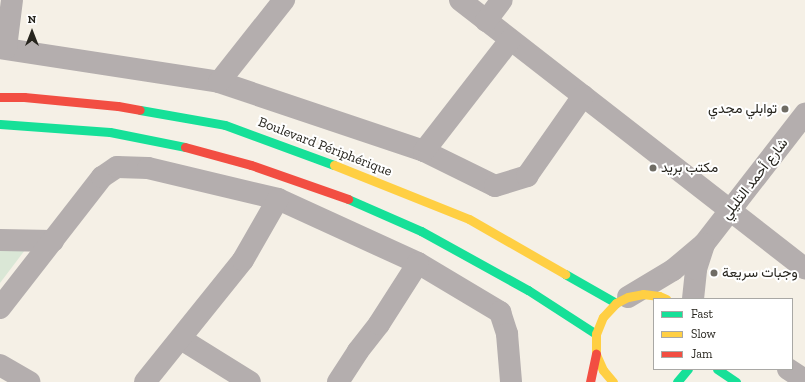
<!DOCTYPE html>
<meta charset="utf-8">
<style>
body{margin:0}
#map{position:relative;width:805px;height:382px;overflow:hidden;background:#f5f0e6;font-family:"Zilla Slab",Vazirmatn,serif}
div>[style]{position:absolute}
.green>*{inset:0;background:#dae7d6}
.street>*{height:22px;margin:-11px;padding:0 11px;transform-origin:11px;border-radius:11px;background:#b4aeae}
.fast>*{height:9px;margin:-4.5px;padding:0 4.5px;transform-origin:4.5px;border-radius:4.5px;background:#16e098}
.slow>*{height:9px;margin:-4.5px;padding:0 4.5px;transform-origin:4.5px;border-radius:4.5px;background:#ffcf43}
.jam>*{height:9px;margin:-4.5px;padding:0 4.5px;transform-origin:4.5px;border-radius:4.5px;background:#f24e42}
.dots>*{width:11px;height:11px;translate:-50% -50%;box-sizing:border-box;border:2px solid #fff;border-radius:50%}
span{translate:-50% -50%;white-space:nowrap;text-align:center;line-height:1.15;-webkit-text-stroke:4px #fff;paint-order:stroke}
.poi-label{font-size:14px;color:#27251e}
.right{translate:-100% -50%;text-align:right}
.left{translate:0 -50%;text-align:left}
.street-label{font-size:14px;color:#27251e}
.legend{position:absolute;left:653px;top:298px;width:140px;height:72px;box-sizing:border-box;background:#fff;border:1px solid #a9a8a5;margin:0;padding:5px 7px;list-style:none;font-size:12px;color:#27251e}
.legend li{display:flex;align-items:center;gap:8px;height:20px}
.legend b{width:20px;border:1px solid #a9a8a5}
.north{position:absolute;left:12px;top:12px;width:40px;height:40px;-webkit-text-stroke:3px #fff;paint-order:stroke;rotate:0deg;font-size:11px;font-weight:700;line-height:16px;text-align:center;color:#27251e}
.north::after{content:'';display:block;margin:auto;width:14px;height:18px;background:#27251e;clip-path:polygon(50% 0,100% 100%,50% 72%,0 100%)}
</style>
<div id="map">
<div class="green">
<div style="clip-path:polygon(0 249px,25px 250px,0 283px)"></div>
</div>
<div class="street">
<div style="left:460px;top:0;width:437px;rotate:37.9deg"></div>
<div style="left:486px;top:21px;width:26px;rotate:-53deg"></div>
<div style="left:0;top:48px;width:222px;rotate:8.8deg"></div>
<div style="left:219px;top:82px;width:216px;rotate:18.6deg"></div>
<div style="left:424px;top:151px;width:79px;rotate:26.2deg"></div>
<div style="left:495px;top:186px;width:34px;rotate:-17deg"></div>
<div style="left:527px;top:176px;width:98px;rotate:-55deg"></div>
<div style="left:6px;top:48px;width:48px;rotate:-82.9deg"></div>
<div style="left:219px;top:82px;width:105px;rotate:-51.6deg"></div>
<div style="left:424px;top:151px;width:140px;rotate:-52.2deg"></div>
<div style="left:0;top:240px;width:53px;rotate:1.1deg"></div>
<div style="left:628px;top:297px;width:52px;rotate:-31deg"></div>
<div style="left:673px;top:270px;width:40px;rotate:-40deg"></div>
<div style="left:704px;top:244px;width:165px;rotate:-52.2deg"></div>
<div style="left:693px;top:299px;width:30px;rotate:-84deg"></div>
<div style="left:696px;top:269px;width:26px;rotate:-72deg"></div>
<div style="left:0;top:308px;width:166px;rotate:-52.1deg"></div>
<div style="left:102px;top:177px;width:18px;rotate:-34deg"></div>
<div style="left:117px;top:167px;width:31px;rotate:2deg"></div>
<div style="left:148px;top:168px;width:134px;rotate:13.4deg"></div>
<div style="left:278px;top:199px;width:154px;rotate:24.6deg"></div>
<div style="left:418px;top:263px;width:96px;rotate:30.9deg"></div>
<div style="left:500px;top:312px;width:23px;rotate:72deg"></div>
<div style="left:507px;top:334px;width:48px;rotate:85.2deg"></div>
<div style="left:181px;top:339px;width:81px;rotate:31.9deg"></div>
<div style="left:0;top:365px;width:34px;rotate:30deg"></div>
<div style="left:788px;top:369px;width:20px;rotate:33deg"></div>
<div style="left:145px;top:382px;width:156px;rotate:-51.2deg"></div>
<div style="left:243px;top:260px;width:70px;rotate:-60.2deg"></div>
<div style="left:338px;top:382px;width:37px;rotate:-57deg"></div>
<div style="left:358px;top:351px;width:34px;rotate:-52deg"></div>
<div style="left:379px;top:324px;width:72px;rotate:-57.4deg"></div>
</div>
<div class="fast">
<div style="left:140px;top:110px;width:86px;rotate:10deg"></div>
<div style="left:225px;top:125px;width:116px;rotate:20.2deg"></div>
<div style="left:0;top:124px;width:110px;rotate:4.2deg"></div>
<div style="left:110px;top:132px;width:76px;rotate:11.3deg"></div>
<div style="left:348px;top:199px;width:80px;rotate:23.7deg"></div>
<div style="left:421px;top:231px;width:122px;rotate:28.9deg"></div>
<div style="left:528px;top:290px;width:81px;rotate:32.9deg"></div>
<div style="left:565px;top:274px;width:59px;rotate:29.6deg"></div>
<div style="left:717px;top:369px;width:23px;rotate:34deg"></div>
<div style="left:677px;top:382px;width:17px;rotate:-50deg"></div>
</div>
<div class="slow">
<div style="left:334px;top:165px;width:145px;rotate:21.8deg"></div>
<div style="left:469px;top:219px;width:111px;rotate:29.8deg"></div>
<div style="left:613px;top:382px;width:16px;rotate:-130deg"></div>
<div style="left:603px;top:370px;width:17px;rotate:-114deg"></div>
<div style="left:596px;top:354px;width:20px;rotate:-90deg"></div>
<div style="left:596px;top:334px;width:18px;rotate:-68deg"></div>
<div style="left:603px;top:317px;width:19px;rotate:-47deg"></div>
<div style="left:616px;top:303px;width:13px;rotate:-27deg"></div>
<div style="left:628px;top:297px;width:15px;rotate:-11deg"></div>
<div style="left:643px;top:294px;width:16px;rotate:7deg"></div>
<div style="left:659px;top:296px;width:8px;rotate:23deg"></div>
</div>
<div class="jam">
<div style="left:0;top:97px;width:24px"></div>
<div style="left:24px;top:97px;width:94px;rotate:5.5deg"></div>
<div style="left:118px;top:106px;width:22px;rotate:10deg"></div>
<div style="left:185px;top:147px;width:68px;rotate:15.3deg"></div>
<div style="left:251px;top:165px;width:103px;rotate:19.3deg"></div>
<div style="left:590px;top:382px;width:29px;rotate:-78deg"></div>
</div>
<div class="dots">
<div style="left:785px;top:109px;background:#6f6c64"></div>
<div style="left:653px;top:168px;background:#6f6c64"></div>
<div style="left:714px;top:273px;background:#6f6c64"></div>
</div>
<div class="poi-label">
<span class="right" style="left:777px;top:109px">توابلي مجدي</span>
<span class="left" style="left:661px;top:168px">مكتب بريد</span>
<span class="left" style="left:722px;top:273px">وجبات سريعة</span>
</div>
<div class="street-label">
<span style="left:325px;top:147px;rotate:21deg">Boulevard Périphérique</span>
<span style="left:755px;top:179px;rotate:-52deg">شارع أحمد التليلي</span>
</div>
<ul class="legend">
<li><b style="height:5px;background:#16e098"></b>Fast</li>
<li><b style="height:5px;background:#ffcf43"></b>Slow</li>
<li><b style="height:5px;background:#f24e42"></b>Jam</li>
</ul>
<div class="north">N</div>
</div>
